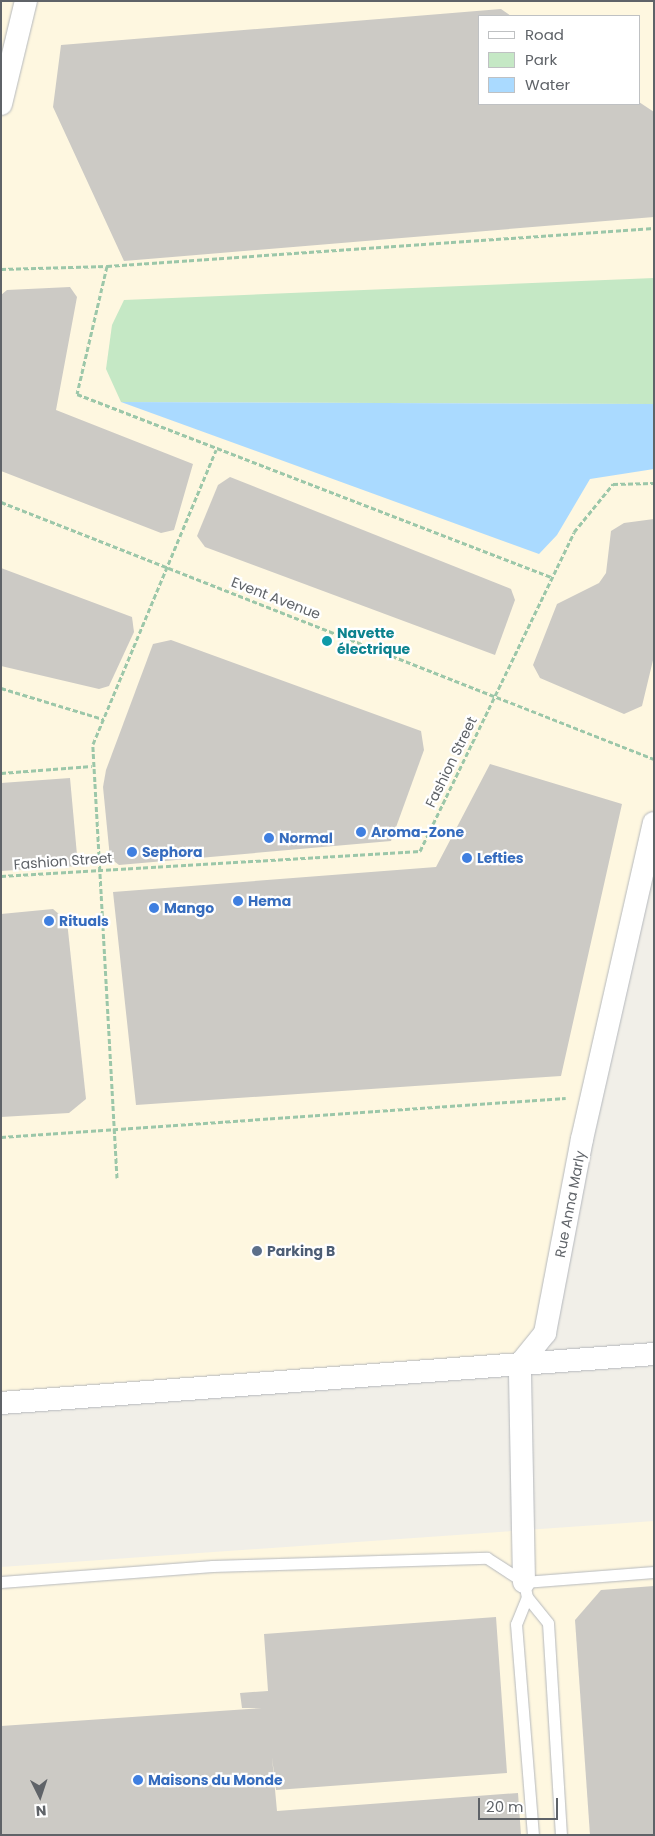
<!DOCTYPE html>
<meta charset="utf-8">
<style>
body{margin:0}
#map{position:relative;width:655px;height:1836px;overflow:hidden;background:#f1efe8;font-family:Poppins,sans-serif}
div>[style]{position:absolute}
.commercial>*{inset:0;background:#fef7e0}
.green>*{inset:0;background:#c5e8c5}
.water>*{inset:0;background:#aadaff}
.building>*{inset:0;background:#cccac5}
.path>*{height:3px;margin-top:-1.5px;transform-origin:0;background:repeating-linear-gradient(90deg,#9cc7a9 0 5px,transparent 0 7.5px)}
.roads{filter:drop-shadow(0 0 1px #b5b8bc) drop-shadow(0 0 1px #b5b8bc)}
.lane>*{height:11px;margin:-5.5px;padding:0 5.5px;transform-origin:5.5px;border-radius:5.5px;background:#fff}
.street>*{height:22px;margin:-11px;padding:0 11px;transform-origin:11px;border-radius:11px;background:#fff}
.dots>*{width:14px;height:14px;translate:-50% -50%;box-sizing:border-box;border:2px solid #fff;border-radius:50%}
span{translate:-50% -50%;white-space:nowrap;text-align:center;line-height:1.15;-webkit-text-stroke:4.5px #fff;paint-order:stroke}
.street-label{font-size:14px;color:#5f6368}
.culture-label{font-size:14px;color:#0d838f;font-weight:700}
.left{translate:0 -50%;text-align:left}
.shop-label{font-size:14px;color:#366cbe;font-weight:700}
.service-label{font-size:14px;color:#4e5e75;font-weight:700}
.frame{position:absolute;inset:0;border:2px solid #5f6368;pointer-events:none}
.legend{position:absolute;left:478px;top:15px;width:162px;height:90px;box-sizing:border-box;background:#fff;border:1px solid #bfc1c3;margin:0;padding:6px 9px;list-style:none;font-size:15px;color:#5f6368}
.legend li{display:flex;align-items:center;gap:10px;height:25px}
.legend b{width:25px;border:1px solid #bfc1c3}
.north{position:absolute;left:15px;top:1771px;width:50px;height:50px;-webkit-text-stroke:4px #fff;paint-order:stroke;rotate:176deg;font-size:14px;font-weight:700;line-height:20px;text-align:center;color:#5f6368}
.north::after{content:'';display:block;margin:auto;width:18px;height:22px;background:#5f6368;clip-path:polygon(50% 0,100% 100%,50% 72%,0 100%)}
.scale{position:absolute;left:478px;top:1798px;width:80px;height:22px;box-sizing:border-box;border:2px solid #5f6368;border-top:0;padding-left:6px;font-size:15px;line-height:18px;white-space:nowrap;color:#5f6368;-webkit-text-stroke:4px #fff;paint-order:stroke}
</style>
<div id="map">
<div class="commercial">
<div style="clip-path:polygon(evenodd,1px 1px,654px 1px,654px 823px,545px 1333px,520px 1364px,1px 1403px,1px 1px,479px 16px,639px 16px,639px 104px,479px 104px,479px 16px)"></div>
<div style="clip-path:polygon(654px 1521px,654px 1835px,1px 1835px,1px 1567px)"></div>
</div>
<div class="green">
<div style="clip-path:polygon(654px 278px,654px 404px,121px 402px,106px 369px,112px 325px,124px 300px)"></div>
</div>
<div class="water">
<div style="clip-path:polygon(121px 402px,654px 404px,654px 469px,590px 479px,557px 535px,539px 554px)"></div>
</div>
<div class="building">
<div style="clip-path:polygon(501px 9px,511px 16px,479px 16px,479px 104px,639px 102px,654px 112px,654px 217px,124px 261px,53px 107px,61px 45px)"></div>
<div style="clip-path:polygon(70px 287px,77px 297px,56px 410px,193px 464px,174px 530px,161px 533px,1px 471px,1px 295px,7px 290px)"></div>
<div style="clip-path:polygon(230px 477px,511px 589px,515px 600px,495px 655px,205px 547px,197px 536px,218px 485px)"></div>
<div style="clip-path:polygon(654px 519px,654px 656px,642px 706px,624px 714px,540px 678px,533px 665px,557px 604px,599px 583px,606px 573px,611px 531px,624px 523px)"></div>
<div style="clip-path:polygon(1px 568px,132px 617px,134px 632px,109px 686px,99px 689px,1px 666px)"></div>
<div style="clip-path:polygon(171px 640px,421px 731px,424px 750px,391px 841px,119px 865px,110px 858px,103px 787px,106px 770px,153px 644px)"></div>
<div style="clip-path:polygon(490px 764px,622px 804px,561px 1076px,136px 1105px,113px 892px,436px 867px)"></div>
<div style="clip-path:polygon(70px 778px,78px 866px,1px 871px,1px 783px)"></div>
<div style="clip-path:polygon(53px 909px,67px 921px,86px 1099px,69px 1113px,1px 1117px,1px 914px)"></div>
<div style="clip-path:polygon(654px 1586px,654px 1835px,590px 1835px,575px 1620px,601px 1590px)"></div>
<div style="clip-path:polygon(496px 1617px,507px 1773px,276px 1790px,272px 1757px,277px 1811px,518px 1793px,521px 1835px,1px 1835px,1px 1726px,262px 1708px,242px 1708px,240px 1693px,268px 1691px,264px 1634px)"></div>
</div>
<div class="path">
<div style="left:107px;top:266px;width:131px;rotate:103.2deg"></div>
<div style="left:77px;top:394px;width:508px;rotate:21.11deg"></div>
<div style="left:1px;top:269px;width:106px;rotate:-1.6deg"></div>
<div style="left:107px;top:266px;width:548px;rotate:-3.97deg"></div>
<div style="left:1px;top:502px;width:702px;rotate:21.48deg"></div>
<div style="left:1px;top:688px;width:107px;rotate:16.9deg"></div>
<div style="left:1px;top:773px;width:91px;rotate:-4.4deg"></div>
<div style="left:1px;top:876px;width:420px;rotate:-3.4deg"></div>
<div style="left:420px;top:851px;width:354px;rotate:-64.2deg"></div>
<div style="left:574px;top:532px;width:62px;rotate:-50.9deg"></div>
<div style="left:613px;top:484px;width:41px;rotate:-1.4deg"></div>
<div style="left:1px;top:1137px;width:566px;rotate:-3.95deg"></div>
<div style="left:117px;top:1178px;width:435px;rotate:-93.2deg"></div>
<div style="left:93px;top:744px;width:319px;rotate:-67.3deg"></div>
</div>
<div class="roads">
<div class="lane">
<div style="left:1px;top:1582px;width:212px;rotate:-4.3deg"></div>
<div style="left:212px;top:1566px;width:275px;rotate:-1.7deg"></div>
<div style="left:487px;top:1558px;width:44px;rotate:33deg"></div>
<div style="left:524px;top:1582px;width:15px;rotate:79deg"></div>
<div style="left:527px;top:1597px;width:29px;rotate:112deg"></div>
<div style="left:516px;top:1624px;width:212px;rotate:85.4deg"></div>
<div style="left:524px;top:1582px;width:130px;rotate:-4.4deg"></div>
<div style="left:527px;top:1597px;width:33px;rotate:51deg"></div>
<div style="left:548px;top:1623px;width:212px;rotate:86.5deg"></div>
</div>
<div class="street">
<div style="left:1px;top:104px;width:106px;rotate:-76.4deg"></div>
<div style="left:1px;top:1403px;width:655px;rotate:-4.29deg"></div>
<div style="left:524px;top:1582px;width:218px;rotate:-91.1deg"></div>
<div style="left:520px;top:1364px;width:40px;rotate:-51deg"></div>
<div style="left:545px;top:1333px;width:197px;rotate:-79.2deg"></div>
<div style="left:582px;top:1139px;width:324px;rotate:-77.2deg"></div>
</div>
</div>
<div class="dots">
<div style="left:327px;top:641px;background:#0f9aa8"></div>
<div style="left:361px;top:832px;background:#3f7fe0"></div>
<div style="left:269px;top:838px;background:#3f7fe0"></div>
<div style="left:132px;top:852px;background:#3f7fe0"></div>
<div style="left:467px;top:858px;background:#3f7fe0"></div>
<div style="left:238px;top:901px;background:#3f7fe0"></div>
<div style="left:154px;top:908px;background:#3f7fe0"></div>
<div style="left:49px;top:921px;background:#3f7fe0"></div>
<div style="left:257px;top:1251px;background:#5c6f8a"></div>
<div style="left:138px;top:1780px;background:#3f7fe0"></div>
</div>
<div class="street-label">
<span style="left:276px;top:598px;rotate:21deg">Event Avenue</span>
<span style="left:451px;top:762px;rotate:-64deg">Fashion Street</span>
<span style="left:63px;top:861px;rotate:-4deg">Fashion Street</span>
<span style="left:570px;top:1204px;rotate:-79deg">Rue Anna Marly</span>
</div>
<div class="culture-label">
<span class="left" style="left:337px;top:641px">Navette<br>électrique</span>
</div>
<div class="shop-label">
<span class="left" style="left:371px;top:832px">Aroma-Zone</span>
<span class="left" style="left:279px;top:838px">Normal</span>
<span class="left" style="left:142px;top:852px">Sephora</span>
<span class="left" style="left:477px;top:858px">Lefties</span>
<span class="left" style="left:248px;top:901px">Hema</span>
<span class="left" style="left:164px;top:908px">Mango</span>
<span class="left" style="left:59px;top:921px">Rituals</span>
<span class="left" style="left:148px;top:1780px">Maisons du Monde</span>
</div>
<div class="service-label">
<span class="left" style="left:267px;top:1251px">Parking B</span>
</div>
<div class="frame"></div>
<ul class="legend">
<li><b style="height:6px;background:#fff"></b>Road</li>
<li><b style="height:14px;background:#c5e8c5"></b>Park</li>
<li><b style="height:14px;background:#aadaff"></b>Water</li>
</ul>
<div class="north">N</div>
<div class="scale">20 m</div>
</div>
